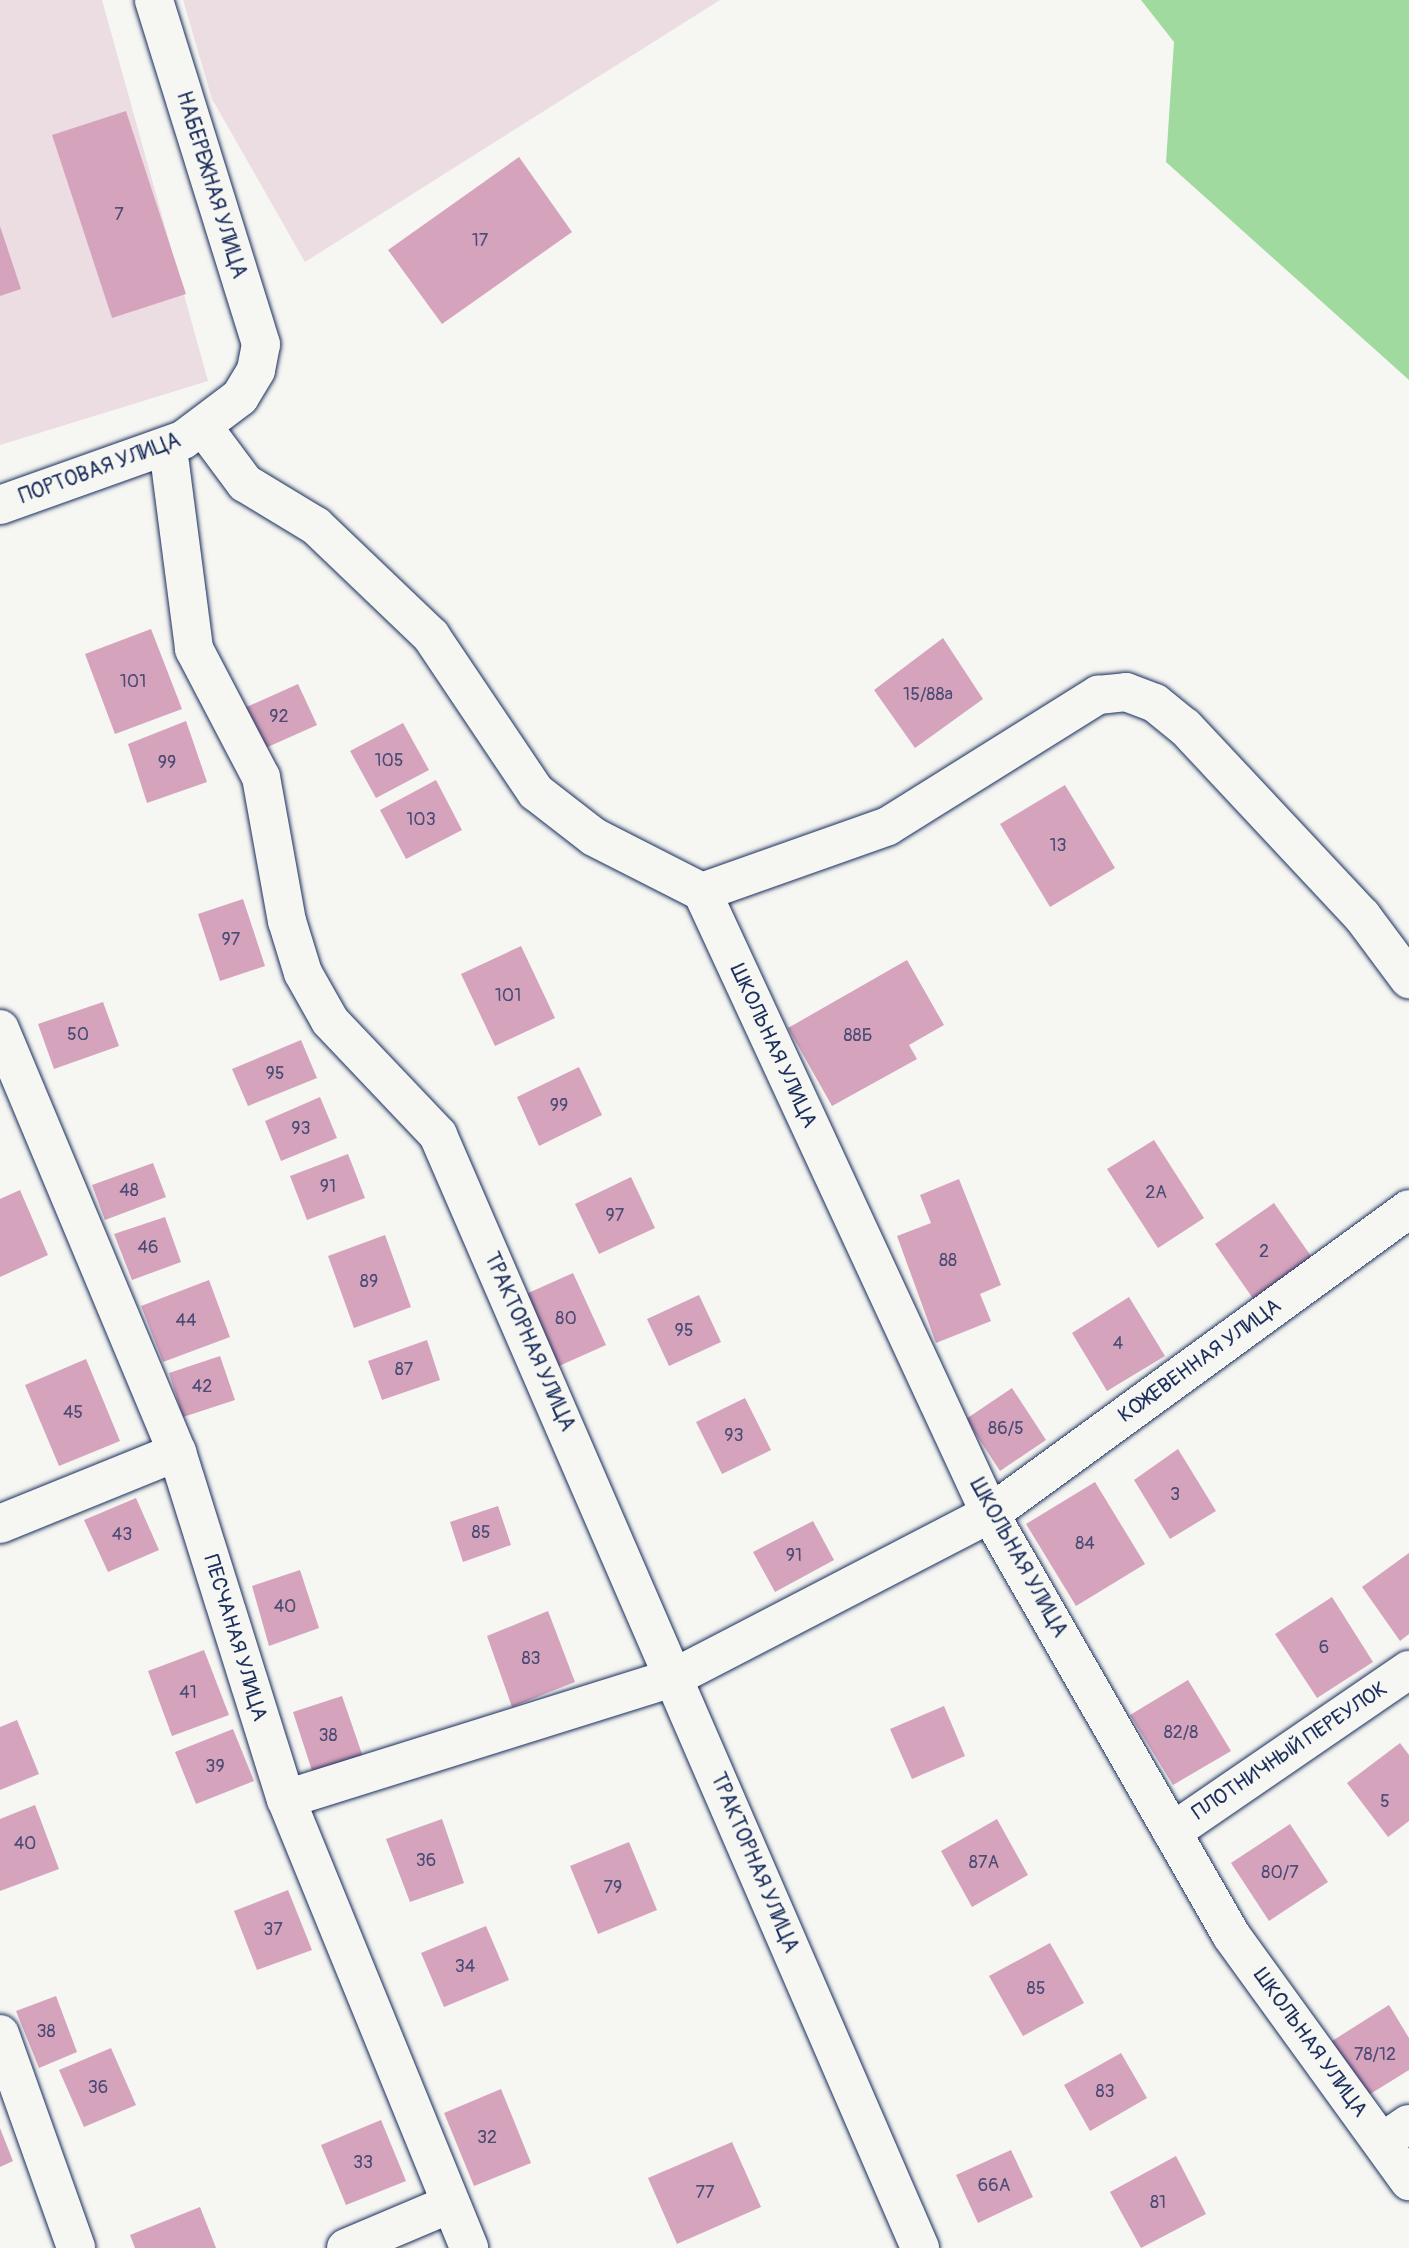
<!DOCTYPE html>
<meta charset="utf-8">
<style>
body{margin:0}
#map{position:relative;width:1409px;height:2248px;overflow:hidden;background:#f6f6f2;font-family:Pangolin,sans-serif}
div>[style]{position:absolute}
.built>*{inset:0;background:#ecdde2}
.green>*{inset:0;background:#a0da9f}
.building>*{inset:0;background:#d6a3bd}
.roads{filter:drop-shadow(0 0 2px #1b2f5e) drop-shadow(0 0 2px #1b2f5e)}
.street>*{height:38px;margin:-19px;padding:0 19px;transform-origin:19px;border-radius:19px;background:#f6f6f2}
span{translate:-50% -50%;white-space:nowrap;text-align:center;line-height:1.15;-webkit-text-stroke:6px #f6f6f2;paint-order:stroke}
.number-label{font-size:18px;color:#4a4c76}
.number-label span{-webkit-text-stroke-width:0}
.street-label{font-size:21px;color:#1b2f5e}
</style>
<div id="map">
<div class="built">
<div style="clip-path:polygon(0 0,102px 0,208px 381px,0 445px)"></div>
<div style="clip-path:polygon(183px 0,720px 0,305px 262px,212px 99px)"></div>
</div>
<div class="green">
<div style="clip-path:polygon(1141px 0,1409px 0,1409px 380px,1166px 162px,1174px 42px)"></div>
</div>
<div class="building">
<div style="clip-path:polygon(126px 111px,186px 294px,112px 318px,52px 135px)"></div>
<div style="clip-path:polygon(519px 157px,572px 232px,442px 324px,388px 250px)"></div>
<div style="clip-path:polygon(0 226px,21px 289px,0 296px)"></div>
<div style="clip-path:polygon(151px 629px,182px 709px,115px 734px,85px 654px)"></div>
<div style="clip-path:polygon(943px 638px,983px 699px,915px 748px,874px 690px)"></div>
<div style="clip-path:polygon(298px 684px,317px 725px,261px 750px,242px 709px)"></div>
<div style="clip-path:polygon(186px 721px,207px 782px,147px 803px,128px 744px)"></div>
<div style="clip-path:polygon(403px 723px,429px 770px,376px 798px,350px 751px)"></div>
<div style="clip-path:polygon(436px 780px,462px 830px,406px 859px,380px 810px)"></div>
<div style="clip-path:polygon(1065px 785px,1115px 868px,1050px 907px,1000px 824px)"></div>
<div style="clip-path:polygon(243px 899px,265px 966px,220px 981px,198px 914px)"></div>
<div style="clip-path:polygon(521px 946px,555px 1018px,495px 1046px,461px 974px)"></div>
<div style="clip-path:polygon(907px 960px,944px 1025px,909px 1045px,917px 1059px,832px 1106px,788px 1028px)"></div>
<div style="clip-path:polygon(103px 1002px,119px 1046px,54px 1069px,38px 1024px)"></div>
<div style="clip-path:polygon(301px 1040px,317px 1078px,248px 1106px,232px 1069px)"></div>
<div style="clip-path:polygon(579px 1067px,602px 1115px,539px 1146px,517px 1097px)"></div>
<div style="clip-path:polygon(320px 1097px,337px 1138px,281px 1161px,265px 1121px)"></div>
<div style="clip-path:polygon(1154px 1140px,1204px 1218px,1158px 1248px,1107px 1169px)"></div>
<div style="clip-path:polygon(348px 1154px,365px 1198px,307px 1220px,290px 1176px)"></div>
<div style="clip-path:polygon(153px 1163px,166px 1197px,105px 1220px,92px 1185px)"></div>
<div style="clip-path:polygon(631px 1177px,655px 1228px,599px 1254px,575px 1204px)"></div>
<div style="clip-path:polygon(959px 1179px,1001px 1285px,980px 1294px,991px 1321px,936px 1343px,897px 1236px,931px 1223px,920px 1195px)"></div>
<div style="clip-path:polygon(20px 1190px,48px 1255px,0 1277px,0 1199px)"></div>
<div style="clip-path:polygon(1274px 1203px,1313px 1259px,1254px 1300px,1215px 1244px)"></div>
<div style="clip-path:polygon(165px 1217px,181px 1262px,132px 1280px,114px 1234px)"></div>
<div style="clip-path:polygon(385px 1235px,411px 1307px,354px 1328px,328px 1256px)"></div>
<div style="clip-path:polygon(573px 1273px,606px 1345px,559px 1366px,526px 1294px)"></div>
<div style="clip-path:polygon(209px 1280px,230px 1337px,163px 1362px,141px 1306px)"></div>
<div style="clip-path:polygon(699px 1295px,721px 1342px,669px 1366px,647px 1319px)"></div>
<div style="clip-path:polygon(1129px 1297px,1165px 1356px,1107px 1391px,1072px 1333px)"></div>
<div style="clip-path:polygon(427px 1340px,440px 1380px,382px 1400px,368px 1361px)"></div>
<div style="clip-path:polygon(220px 1356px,235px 1400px,183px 1417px,169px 1373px)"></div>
<div style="clip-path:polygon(86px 1359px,120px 1441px,59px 1466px,25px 1385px)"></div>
<div style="clip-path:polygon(1012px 1388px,1046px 1440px,1000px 1471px,966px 1419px)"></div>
<div style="clip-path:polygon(745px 1398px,771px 1450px,722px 1474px,696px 1422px)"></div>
<div style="clip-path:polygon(1178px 1449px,1216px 1511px,1170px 1539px,1134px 1480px)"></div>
<div style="clip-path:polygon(1095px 1482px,1145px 1564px,1076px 1606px,1026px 1524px)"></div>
<div style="clip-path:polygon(136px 1498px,159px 1550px,108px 1572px,84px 1520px)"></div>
<div style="clip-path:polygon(498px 1506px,511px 1545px,463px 1562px,450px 1522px)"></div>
<div style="clip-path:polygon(813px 1521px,834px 1560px,775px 1592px,753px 1552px)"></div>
<div style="clip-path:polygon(1409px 1553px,1409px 1634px,1400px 1641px,1362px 1587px)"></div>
<div style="clip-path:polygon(300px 1570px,319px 1628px,269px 1646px,252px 1586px)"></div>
<div style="clip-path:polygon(1332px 1597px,1373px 1662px,1317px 1698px,1275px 1634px)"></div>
<div style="clip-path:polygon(548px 1611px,575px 1682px,512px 1707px,487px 1636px)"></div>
<div style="clip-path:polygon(204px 1650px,229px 1715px,172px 1736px,148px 1671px)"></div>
<div style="clip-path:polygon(1188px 1680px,1231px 1751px,1173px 1785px,1130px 1715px)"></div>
<div style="clip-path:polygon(342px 1696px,364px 1760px,314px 1777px,293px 1712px)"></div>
<div style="clip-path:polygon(944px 1706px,965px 1756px,912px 1779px,890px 1729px)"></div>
<div style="clip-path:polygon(17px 1720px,39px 1774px,0 1790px,0 1727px)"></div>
<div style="clip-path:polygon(233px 1729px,254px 1781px,196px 1804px,175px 1752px)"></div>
<div style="clip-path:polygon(1400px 1743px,1409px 1755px,1409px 1821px,1388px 1837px,1347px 1783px)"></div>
<div style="clip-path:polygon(35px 1805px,59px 1869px,0 1891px,0 1819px)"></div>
<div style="clip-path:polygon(442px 1819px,464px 1883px,410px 1902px,386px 1839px)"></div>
<div style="clip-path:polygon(997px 1819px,1028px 1875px,972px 1907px,941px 1851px)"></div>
<div style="clip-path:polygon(1290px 1824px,1328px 1882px,1269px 1921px,1231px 1863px)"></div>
<div style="clip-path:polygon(629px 1842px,657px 1910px,598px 1934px,570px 1866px)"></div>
<div style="clip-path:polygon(288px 1890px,312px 1950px,257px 1970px,234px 1911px)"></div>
<div style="clip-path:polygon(486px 1926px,509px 1980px,444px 2007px,421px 1953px)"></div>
<div style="clip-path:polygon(1050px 1943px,1084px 2003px,1023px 2036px,989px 1976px)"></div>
<div style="clip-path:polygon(56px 1996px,77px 2052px,39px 2068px,16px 2011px)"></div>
<div style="clip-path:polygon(1389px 2005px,1409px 2038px,1409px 2070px,1367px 2096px,1332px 2041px)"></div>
<div style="clip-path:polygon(111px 2048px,136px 2105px,84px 2127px,59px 2070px)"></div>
<div style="clip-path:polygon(1121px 2053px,1147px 2098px,1090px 2131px,1064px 2085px)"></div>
<div style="clip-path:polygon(501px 2089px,531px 2163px,474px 2186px,444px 2113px)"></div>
<div style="clip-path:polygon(381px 2120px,406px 2181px,346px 2205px,321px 2145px)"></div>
<div style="clip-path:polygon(0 2128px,13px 2161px,0 2167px)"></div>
<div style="clip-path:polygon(732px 2142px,761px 2207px,677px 2244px,648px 2178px)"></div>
<div style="clip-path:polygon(1011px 2150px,1033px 2197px,978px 2223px,956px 2175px)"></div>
<div style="clip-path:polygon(1176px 2156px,1206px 2214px,1141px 2248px,1110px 2192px)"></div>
<div style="clip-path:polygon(200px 2207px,216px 2248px,135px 2248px,130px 2235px)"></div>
</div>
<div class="roads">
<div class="street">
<div style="left:204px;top:428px;width:69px;rotate:53.3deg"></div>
<div style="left:245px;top:483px;width:83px;rotate:31.2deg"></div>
<div style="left:316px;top:526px;width:159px;rotate:43.7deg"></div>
<div style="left:431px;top:636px;width:188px;rotate:56.1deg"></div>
<div style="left:536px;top:792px;width:73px;rotate:37.8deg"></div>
<div style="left:594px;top:837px;width:121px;rotate:27deg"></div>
<div style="left:702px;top:892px;width:197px;rotate:-19.5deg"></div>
<div style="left:888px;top:826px;width:248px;rotate:-32deg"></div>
<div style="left:1098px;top:695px;width:28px;rotate:-6deg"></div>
<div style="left:1126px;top:692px;width:31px;rotate:21deg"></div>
<div style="left:1155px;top:703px;width:38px;rotate:39deg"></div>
<div style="left:1185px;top:727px;width:259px;rotate:46.9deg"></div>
<div style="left:1362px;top:916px;width:79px;rotate:53.3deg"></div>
<div style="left:168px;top:448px;width:203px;rotate:82.6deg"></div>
<div style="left:194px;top:649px;width:144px;rotate:62.4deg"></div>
<div style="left:261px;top:777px;width:146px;rotate:79.8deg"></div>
<div style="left:287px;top:921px;width:54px;rotate:72.9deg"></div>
<div style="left:303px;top:973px;width:55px;rotate:60.6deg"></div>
<div style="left:330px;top:1021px;width:157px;rotate:46.5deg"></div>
<div style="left:438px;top:1135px;width:1213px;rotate:66.58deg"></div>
<div style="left:0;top:505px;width:194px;rotate:-19.6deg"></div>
<div style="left:183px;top:440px;width:71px;rotate:-37deg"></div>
<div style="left:240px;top:397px;width:31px;rotate:-59deg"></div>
<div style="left:256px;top:370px;width:26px;rotate:-79deg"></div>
<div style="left:261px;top:344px;width:360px;rotate:-107.3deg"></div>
<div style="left:702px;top:892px;width:685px;rotate:65.15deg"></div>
<div style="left:990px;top:1514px;width:485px;rotate:60.2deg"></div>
<div style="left:1231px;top:1935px;width:304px;rotate:54.1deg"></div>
<div style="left:0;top:1029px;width:459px;rotate:67.3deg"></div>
<div style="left:177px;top:1452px;width:364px;rotate:72.6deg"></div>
<div style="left:286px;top:1799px;width:485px;rotate:67.8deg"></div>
<div style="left:0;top:1524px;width:191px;rotate:-22.1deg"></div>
<div style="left:286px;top:1799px;width:408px;rotate:-17.4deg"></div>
<div style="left:675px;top:1677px;width:355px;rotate:-27.4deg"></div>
<div style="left:990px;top:1514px;width:518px;rotate:-36.05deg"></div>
<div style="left:1172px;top:1832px;width:287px;rotate:-34.4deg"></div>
<div style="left:0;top:2034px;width:227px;rotate:70.4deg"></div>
<div style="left:1382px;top:2142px;width:32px;rotate:-34deg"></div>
<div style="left:346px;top:2248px;width:113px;rotate:-22.9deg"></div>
</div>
</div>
<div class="number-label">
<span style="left:119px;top:215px">7</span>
<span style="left:480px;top:241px">17</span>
<span style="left:133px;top:682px">101</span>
<span style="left:928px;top:695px">15/88а</span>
<span style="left:279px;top:717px">92</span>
<span style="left:389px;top:761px">105</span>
<span style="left:167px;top:763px">99</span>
<span style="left:421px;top:820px">103</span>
<span style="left:1058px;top:846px">13</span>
<span style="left:231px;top:940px">97</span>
<span style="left:508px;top:996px">101</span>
<span style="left:78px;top:1035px">50</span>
<span style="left:858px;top:1036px">88Б</span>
<span style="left:275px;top:1074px">95</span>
<span style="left:559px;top:1106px">99</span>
<span style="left:301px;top:1129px">93</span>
<span style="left:328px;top:1187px">91</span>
<span style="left:129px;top:1191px">48</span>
<span style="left:1156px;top:1193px">2А</span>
<span style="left:615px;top:1216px">97</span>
<span style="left:148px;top:1248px">46</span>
<span style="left:1264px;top:1252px">2</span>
<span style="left:948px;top:1261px">88</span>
<span style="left:369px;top:1282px">89</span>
<span style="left:566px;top:1319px">80</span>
<span style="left:186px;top:1321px">44</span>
<span style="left:684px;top:1331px">95</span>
<span style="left:1118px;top:1344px">4</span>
<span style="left:404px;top:1370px">87</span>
<span style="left:202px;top:1387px">42</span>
<span style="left:73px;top:1413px">45</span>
<span style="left:1006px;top:1429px">86/5</span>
<span style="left:734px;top:1436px">93</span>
<span style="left:1175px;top:1495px">3</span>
<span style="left:481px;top:1533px">85</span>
<span style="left:122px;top:1535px">43</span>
<span style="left:1085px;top:1544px">84</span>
<span style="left:794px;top:1556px">91</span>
<span style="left:285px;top:1607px">40</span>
<span style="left:1324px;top:1648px">6</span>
<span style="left:531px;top:1659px">83</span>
<span style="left:188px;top:1693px">41</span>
<span style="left:1181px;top:1733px">82/8</span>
<span style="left:328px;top:1736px">38</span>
<span style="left:215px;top:1767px">39</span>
<span style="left:1385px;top:1802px">5</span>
<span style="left:25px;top:1844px">40</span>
<span style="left:426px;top:1861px">36</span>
<span style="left:984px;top:1863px">87А</span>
<span style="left:1280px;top:1873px">80/7</span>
<span style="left:613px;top:1888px">79</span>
<span style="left:273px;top:1930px">37</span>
<span style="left:465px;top:1967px">34</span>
<span style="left:1036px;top:1989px">85</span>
<span style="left:46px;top:2032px">38</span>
<span style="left:1375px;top:2055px">78/12</span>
<span style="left:98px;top:2088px">36</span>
<span style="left:1105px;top:2092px">83</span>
<span style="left:487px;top:2138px">32</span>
<span style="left:363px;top:2163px">33</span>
<span style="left:994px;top:2186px">66А</span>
<span style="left:705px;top:2193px">77</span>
<span style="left:1158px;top:2203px">81</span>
</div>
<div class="street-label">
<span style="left:211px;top:185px;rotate:73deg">НАБЕРЕЖНАЯ УЛИЦА</span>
<span style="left:100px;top:469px;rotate:-20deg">ПОРТОВАЯ УЛИЦА</span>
<span style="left:773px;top:1046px;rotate:65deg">ШКОЛЬНАЯ УЛИЦА</span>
<span style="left:529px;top:1342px;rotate:66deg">ТРАКТОРНАЯ УЛИЦА</span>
<span style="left:1200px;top:1361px;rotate:-36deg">КОЖЕВЕННАЯ УЛИЦА</span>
<span style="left:1018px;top:1558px;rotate:61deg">ШКОЛЬНАЯ УЛИЦА</span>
<span style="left:235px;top:1638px;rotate:73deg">ПЕСЧАНАЯ УЛИЦА</span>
<span style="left:1290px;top:1751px;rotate:-34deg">ПЛОТНИЧНЫЙ ПЕРЕУЛОК</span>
<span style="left:754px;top:1863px;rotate:67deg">ТРАКТОРНАЯ УЛИЦА</span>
<span style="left:1310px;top:2043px;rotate:54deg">ШКОЛЬНАЯ УЛИЦА</span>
</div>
</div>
